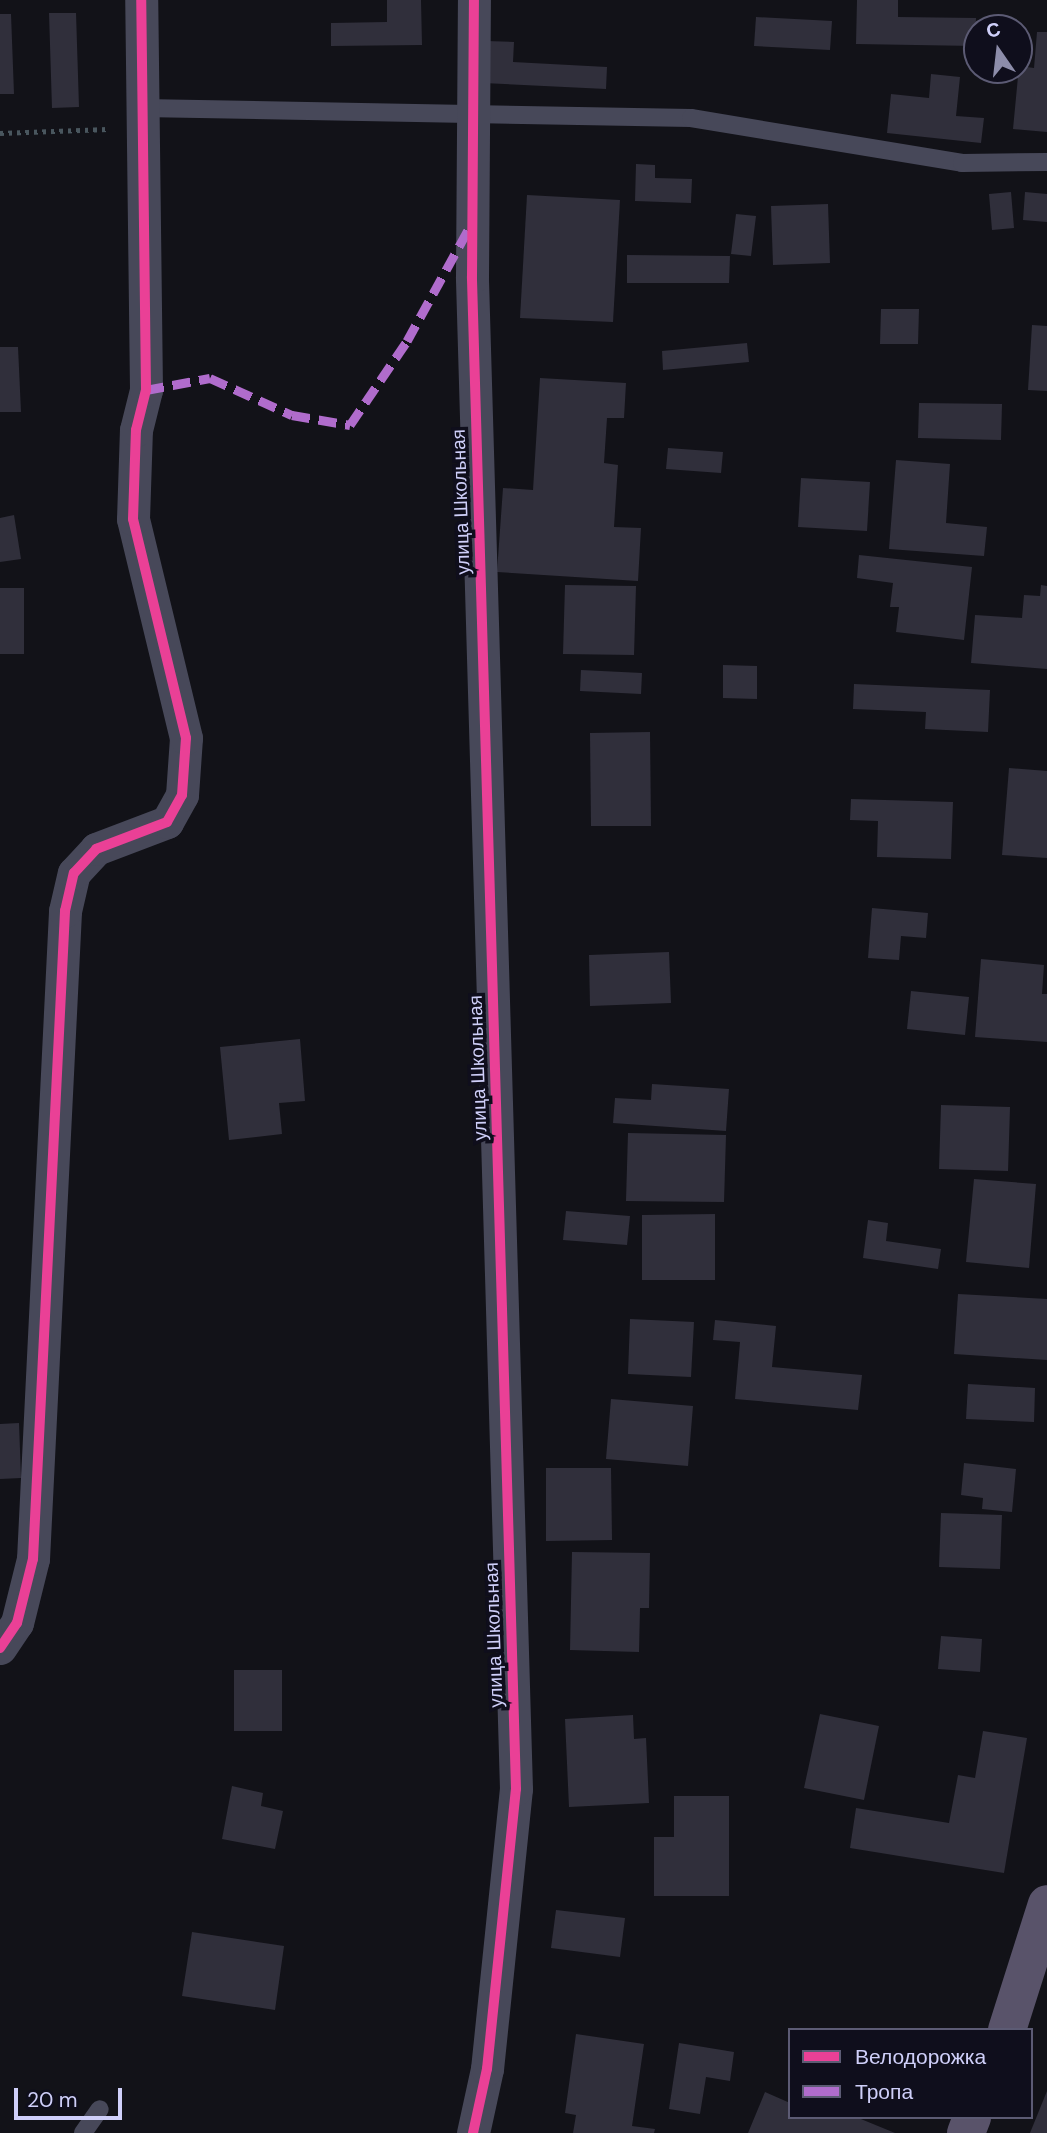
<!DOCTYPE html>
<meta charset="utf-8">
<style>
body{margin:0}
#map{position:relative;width:1047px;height:2133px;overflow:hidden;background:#121218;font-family:"DM Sans",sans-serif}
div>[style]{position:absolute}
.building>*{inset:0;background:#302f3b}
.path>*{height:4.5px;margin-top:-2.25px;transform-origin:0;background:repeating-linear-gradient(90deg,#49565e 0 3.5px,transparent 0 8.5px)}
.lane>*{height:18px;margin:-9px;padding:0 9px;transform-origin:9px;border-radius:9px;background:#474859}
.street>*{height:33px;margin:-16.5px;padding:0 16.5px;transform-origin:16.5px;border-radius:16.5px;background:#474859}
.primary>*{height:38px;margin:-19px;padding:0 19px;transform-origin:19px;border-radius:19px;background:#59536a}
.quiet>*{height:9px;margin-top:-4.5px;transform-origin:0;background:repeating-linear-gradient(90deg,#b06ccc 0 18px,transparent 0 27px)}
.cycleway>*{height:10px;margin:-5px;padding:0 5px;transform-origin:5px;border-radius:5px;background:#ea4096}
span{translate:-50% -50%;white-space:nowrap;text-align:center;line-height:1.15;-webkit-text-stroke:7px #0f0e1c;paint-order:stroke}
.street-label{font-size:19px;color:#cfcff9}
.legend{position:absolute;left:788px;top:2028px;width:245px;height:91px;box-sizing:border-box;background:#0f0e1c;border:2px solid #5c5b74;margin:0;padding:9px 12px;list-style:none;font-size:21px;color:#cfcff9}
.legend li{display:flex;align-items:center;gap:14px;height:35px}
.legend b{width:35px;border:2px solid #5c5b74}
.north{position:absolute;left:963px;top:14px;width:70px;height:70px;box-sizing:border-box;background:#0f0e1c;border:2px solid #5c5b74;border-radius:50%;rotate:346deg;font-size:19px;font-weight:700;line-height:28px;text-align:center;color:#cfcff9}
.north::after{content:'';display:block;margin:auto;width:24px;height:32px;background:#8d8daa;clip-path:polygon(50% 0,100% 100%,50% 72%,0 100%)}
.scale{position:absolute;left:14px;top:2088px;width:108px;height:32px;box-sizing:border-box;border:4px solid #cfcff9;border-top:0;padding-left:9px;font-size:21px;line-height:24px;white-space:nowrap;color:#cfcff9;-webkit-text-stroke:5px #0f0e1c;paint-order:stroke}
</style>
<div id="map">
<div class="building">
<div style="clip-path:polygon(387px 0,421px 0,422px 45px,331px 46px,331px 23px,387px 22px)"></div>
<div style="clip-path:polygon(857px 0,898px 0,898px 17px,976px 18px,975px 46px,856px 44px)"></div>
<div style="clip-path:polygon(49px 13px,76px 13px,79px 107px,52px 108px)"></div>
<div style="clip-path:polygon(0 14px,11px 14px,14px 94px,0 94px)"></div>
<div style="clip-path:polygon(756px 17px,832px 21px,830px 50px,754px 46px)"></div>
<div style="clip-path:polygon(1037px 32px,1047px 32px,1047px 132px,1013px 129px,1019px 66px,1034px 68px)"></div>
<div style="clip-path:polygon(486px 41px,514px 42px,513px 62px,607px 67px,606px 89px,483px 83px)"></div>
<div style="clip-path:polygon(931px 74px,960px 77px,956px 116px,984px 118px,981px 143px,887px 133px,891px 94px,929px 98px)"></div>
<div style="clip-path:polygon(636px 164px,655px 165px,655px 178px,692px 179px,691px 203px,635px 201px)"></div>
<div style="clip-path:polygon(1011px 192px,1014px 228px,992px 230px,989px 194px)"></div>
<div style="clip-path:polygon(1025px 192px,1047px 194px,1047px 222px,1023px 220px)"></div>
<div style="clip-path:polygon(527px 195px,620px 200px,613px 322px,520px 318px)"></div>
<div style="clip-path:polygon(828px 204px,830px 263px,773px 265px,771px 206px)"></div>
<div style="clip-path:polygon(736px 214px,756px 216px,751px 256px,731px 254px)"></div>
<div style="clip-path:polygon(627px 255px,730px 256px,729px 283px,627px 283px)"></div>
<div style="clip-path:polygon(881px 309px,919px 309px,918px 344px,880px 344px)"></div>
<div style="clip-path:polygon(1032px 325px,1047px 326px,1047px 391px,1028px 390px)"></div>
<div style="clip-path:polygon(747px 343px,749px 362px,663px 370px,662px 351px)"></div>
<div style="clip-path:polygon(0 347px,18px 347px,21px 412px,0 412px)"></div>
<div style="clip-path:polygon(540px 378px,626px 383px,624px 418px,607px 418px,604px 463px,618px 465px,614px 527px,641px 528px,638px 581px,497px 572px,503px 488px,533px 490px)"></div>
<div style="clip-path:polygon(919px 403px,1002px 404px,1001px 440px,918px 438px)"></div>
<div style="clip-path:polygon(668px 448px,723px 452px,721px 473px,666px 469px)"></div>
<div style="clip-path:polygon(896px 460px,950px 464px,946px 523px,987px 527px,984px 556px,889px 549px)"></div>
<div style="clip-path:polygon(801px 478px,870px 482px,867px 531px,798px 527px)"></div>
<div style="clip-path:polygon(14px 515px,21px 559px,0 562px,0 518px)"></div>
<div style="clip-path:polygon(859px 555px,972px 567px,964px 640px,896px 632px,899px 607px,890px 607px,893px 583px,857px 578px)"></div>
<div style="clip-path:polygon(565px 585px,636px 586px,634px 655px,563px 654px)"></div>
<div style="clip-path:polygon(1041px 585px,1047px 586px,1047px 669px,971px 663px,975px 615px,1022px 618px,1024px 595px,1040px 596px)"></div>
<div style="clip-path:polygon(0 588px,24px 588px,24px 654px,0 654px)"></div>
<div style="clip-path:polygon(723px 665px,757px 666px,757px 699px,723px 698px)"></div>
<div style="clip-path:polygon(581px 670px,642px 673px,641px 694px,580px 691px)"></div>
<div style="clip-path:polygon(854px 684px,990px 690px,988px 732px,925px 729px,926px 712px,853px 709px)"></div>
<div style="clip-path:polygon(650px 732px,651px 826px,591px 826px,590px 733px)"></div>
<div style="clip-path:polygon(1009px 768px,1047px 771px,1047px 858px,1002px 855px)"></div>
<div style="clip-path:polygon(851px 799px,953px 802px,951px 859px,877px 857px,878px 821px,850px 820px)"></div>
<div style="clip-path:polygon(872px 908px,928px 913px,926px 938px,901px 936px,899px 960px,868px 958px)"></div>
<div style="clip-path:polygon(669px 952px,671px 1003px,590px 1006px,589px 955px)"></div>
<div style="clip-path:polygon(981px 959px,1044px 965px,1042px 994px,1047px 994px,1047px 1042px,975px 1037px)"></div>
<div style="clip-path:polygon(911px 991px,969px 997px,965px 1035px,907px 1029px)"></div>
<div style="clip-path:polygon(300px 1039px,305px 1101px,279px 1103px,282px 1134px,229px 1140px,220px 1047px)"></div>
<div style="clip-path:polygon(652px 1084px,729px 1089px,726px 1131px,613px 1123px,615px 1098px,651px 1100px)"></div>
<div style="clip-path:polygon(941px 1105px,1010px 1107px,1008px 1171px,939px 1169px)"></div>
<div style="clip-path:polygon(628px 1133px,726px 1135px,724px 1202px,626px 1201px)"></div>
<div style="clip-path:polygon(974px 1179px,1036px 1184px,1029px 1268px,966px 1262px)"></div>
<div style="clip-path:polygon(566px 1211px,630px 1216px,627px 1245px,563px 1240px)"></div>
<div style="clip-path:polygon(715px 1214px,715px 1280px,642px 1280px,642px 1215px)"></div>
<div style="clip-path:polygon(868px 1220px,888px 1223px,886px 1241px,941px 1249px,938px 1269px,863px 1258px)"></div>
<div style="clip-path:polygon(958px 1294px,1047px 1299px,1047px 1360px,954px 1354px)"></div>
<div style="clip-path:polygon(630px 1319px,694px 1322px,691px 1377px,628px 1374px)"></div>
<div style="clip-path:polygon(715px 1320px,776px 1326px,772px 1367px,862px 1375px,858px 1410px,735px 1399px,740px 1342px,713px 1340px)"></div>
<div style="clip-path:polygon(968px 1384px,1035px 1388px,1034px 1422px,966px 1419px)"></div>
<div style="clip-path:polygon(611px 1399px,693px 1406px,688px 1466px,606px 1459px)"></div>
<div style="clip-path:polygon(19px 1423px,21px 1478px,0 1479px,0 1424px)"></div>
<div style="clip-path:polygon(964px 1463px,1016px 1469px,1012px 1512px,982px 1509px,983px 1498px,961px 1495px)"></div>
<div style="clip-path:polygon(546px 1468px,611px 1468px,612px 1540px,546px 1541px)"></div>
<div style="clip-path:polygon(941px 1513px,1002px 1515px,1000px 1569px,939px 1567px)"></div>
<div style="clip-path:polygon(572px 1552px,650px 1553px,649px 1608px,640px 1608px,639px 1652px,570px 1650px)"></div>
<div style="clip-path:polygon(941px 1636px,982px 1639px,980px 1672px,938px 1669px)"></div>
<div style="clip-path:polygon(234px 1670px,282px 1670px,282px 1731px,234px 1731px)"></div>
<div style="clip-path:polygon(820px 1714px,879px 1726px,864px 1800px,804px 1788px)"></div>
<div style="clip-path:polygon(633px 1715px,634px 1739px,646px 1738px,649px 1803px,569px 1807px,565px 1719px)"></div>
<div style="clip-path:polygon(983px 1731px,1027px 1738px,1004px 1873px,850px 1848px,856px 1808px,949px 1823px,958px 1775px,975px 1778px)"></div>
<div style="clip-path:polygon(232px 1786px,263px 1793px,261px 1806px,283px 1811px,275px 1849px,222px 1839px)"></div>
<div style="clip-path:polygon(674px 1796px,729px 1796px,729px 1896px,654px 1896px,654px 1837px,674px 1837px)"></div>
<div style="clip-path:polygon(556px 1910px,625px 1918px,620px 1957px,551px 1948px)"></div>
<div style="clip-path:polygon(192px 1932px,284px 1946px,275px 2010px,182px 1996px)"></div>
<div style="clip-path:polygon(576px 2034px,644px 2044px,632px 2126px,655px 2129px,654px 2133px,573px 2133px,576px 2115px,565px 2113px)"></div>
<div style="clip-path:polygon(679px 2043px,734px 2052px,730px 2081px,706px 2077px,700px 2114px,669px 2109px)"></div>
<div style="clip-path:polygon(1047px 2091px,1047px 2133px,1030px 2133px)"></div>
<div style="clip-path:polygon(765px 2092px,790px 2103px,790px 2117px,856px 2117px,895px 2133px,748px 2133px)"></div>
</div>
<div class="path">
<div style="left:0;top:133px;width:108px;rotate:-2.1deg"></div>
</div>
<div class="lane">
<div style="left:142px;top:108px;width:549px;rotate:1.04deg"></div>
<div style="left:691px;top:118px;width:275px;rotate:9.4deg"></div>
<div style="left:962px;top:163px;width:85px;rotate:-0.7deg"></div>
<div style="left:83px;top:2133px;width:29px;rotate:-55deg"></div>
</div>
<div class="street">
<div style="left:0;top:1648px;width:30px;rotate:-56deg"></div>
<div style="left:17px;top:1623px;width:66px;rotate:-76deg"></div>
<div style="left:33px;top:1559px;width:649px;rotate:-87.17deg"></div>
<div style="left:65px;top:911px;width:39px;rotate:-77deg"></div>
<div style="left:74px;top:873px;width:33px;rotate:-47deg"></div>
<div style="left:96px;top:849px;width:76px;rotate:-20.8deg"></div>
<div style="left:167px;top:822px;width:31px;rotate:-61deg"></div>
<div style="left:182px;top:795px;width:57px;rotate:-86deg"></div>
<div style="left:186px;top:738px;width:225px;rotate:-103.6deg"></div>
<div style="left:133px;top:519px;width:89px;rotate:-88.1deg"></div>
<div style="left:136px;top:430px;width:41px;rotate:-76deg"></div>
<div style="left:146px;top:390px;width:390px;rotate:-90.7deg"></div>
<div style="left:473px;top:2133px;width:66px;rotate:-77.7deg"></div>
<div style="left:487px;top:2069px;width:281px;rotate:-84.1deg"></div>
<div style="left:516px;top:1789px;width:1513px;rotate:-91.67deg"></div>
<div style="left:472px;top:277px;width:277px;rotate:-89.6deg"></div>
</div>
<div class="primary">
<div style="left:1007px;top:2030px;width:132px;rotate:-72.4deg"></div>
<div style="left:966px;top:2133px;width:17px;rotate:-69deg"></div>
</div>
<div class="quiet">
<div style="left:146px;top:390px;width:65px;rotate:-10.6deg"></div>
<div style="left:210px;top:378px;width:90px;rotate:24.3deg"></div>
<div style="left:292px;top:415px;width:59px;rotate:9.8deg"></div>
<div style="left:350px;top:425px;width:102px;rotate:-55.8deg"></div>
<div style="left:407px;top:341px;width:129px;rotate:-61.2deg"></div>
</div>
<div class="cycleway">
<div style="left:0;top:1648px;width:30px;rotate:-56deg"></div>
<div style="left:17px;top:1623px;width:66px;rotate:-76deg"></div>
<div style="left:33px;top:1559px;width:649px;rotate:-87.17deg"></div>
<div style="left:65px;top:911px;width:39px;rotate:-77deg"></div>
<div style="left:74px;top:873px;width:33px;rotate:-47deg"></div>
<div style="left:96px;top:849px;width:76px;rotate:-20.8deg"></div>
<div style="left:167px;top:822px;width:31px;rotate:-61deg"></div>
<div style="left:182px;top:795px;width:57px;rotate:-86deg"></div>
<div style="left:186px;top:738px;width:225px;rotate:-103.6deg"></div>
<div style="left:133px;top:519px;width:89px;rotate:-88.1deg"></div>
<div style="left:136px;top:430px;width:41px;rotate:-76deg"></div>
<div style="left:146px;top:390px;width:390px;rotate:-90.7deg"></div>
<div style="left:473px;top:2133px;width:66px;rotate:-77.7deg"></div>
<div style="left:487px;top:2069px;width:281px;rotate:-84.1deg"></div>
<div style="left:516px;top:1789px;width:1513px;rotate:-91.67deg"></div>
<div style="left:472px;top:277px;width:277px;rotate:-89.6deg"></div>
</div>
<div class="street-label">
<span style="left:461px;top:502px;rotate:-92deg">улица Школьная</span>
<span style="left:478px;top:1068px;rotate:-92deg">улица Школьная</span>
<span style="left:494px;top:1635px;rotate:-92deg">улица Школьная</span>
</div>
<ul class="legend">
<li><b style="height:9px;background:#ea4096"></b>Велодорожка</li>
<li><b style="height:9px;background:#b06ccc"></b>Тропа</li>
</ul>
<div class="north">С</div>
<div class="scale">20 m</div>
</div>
